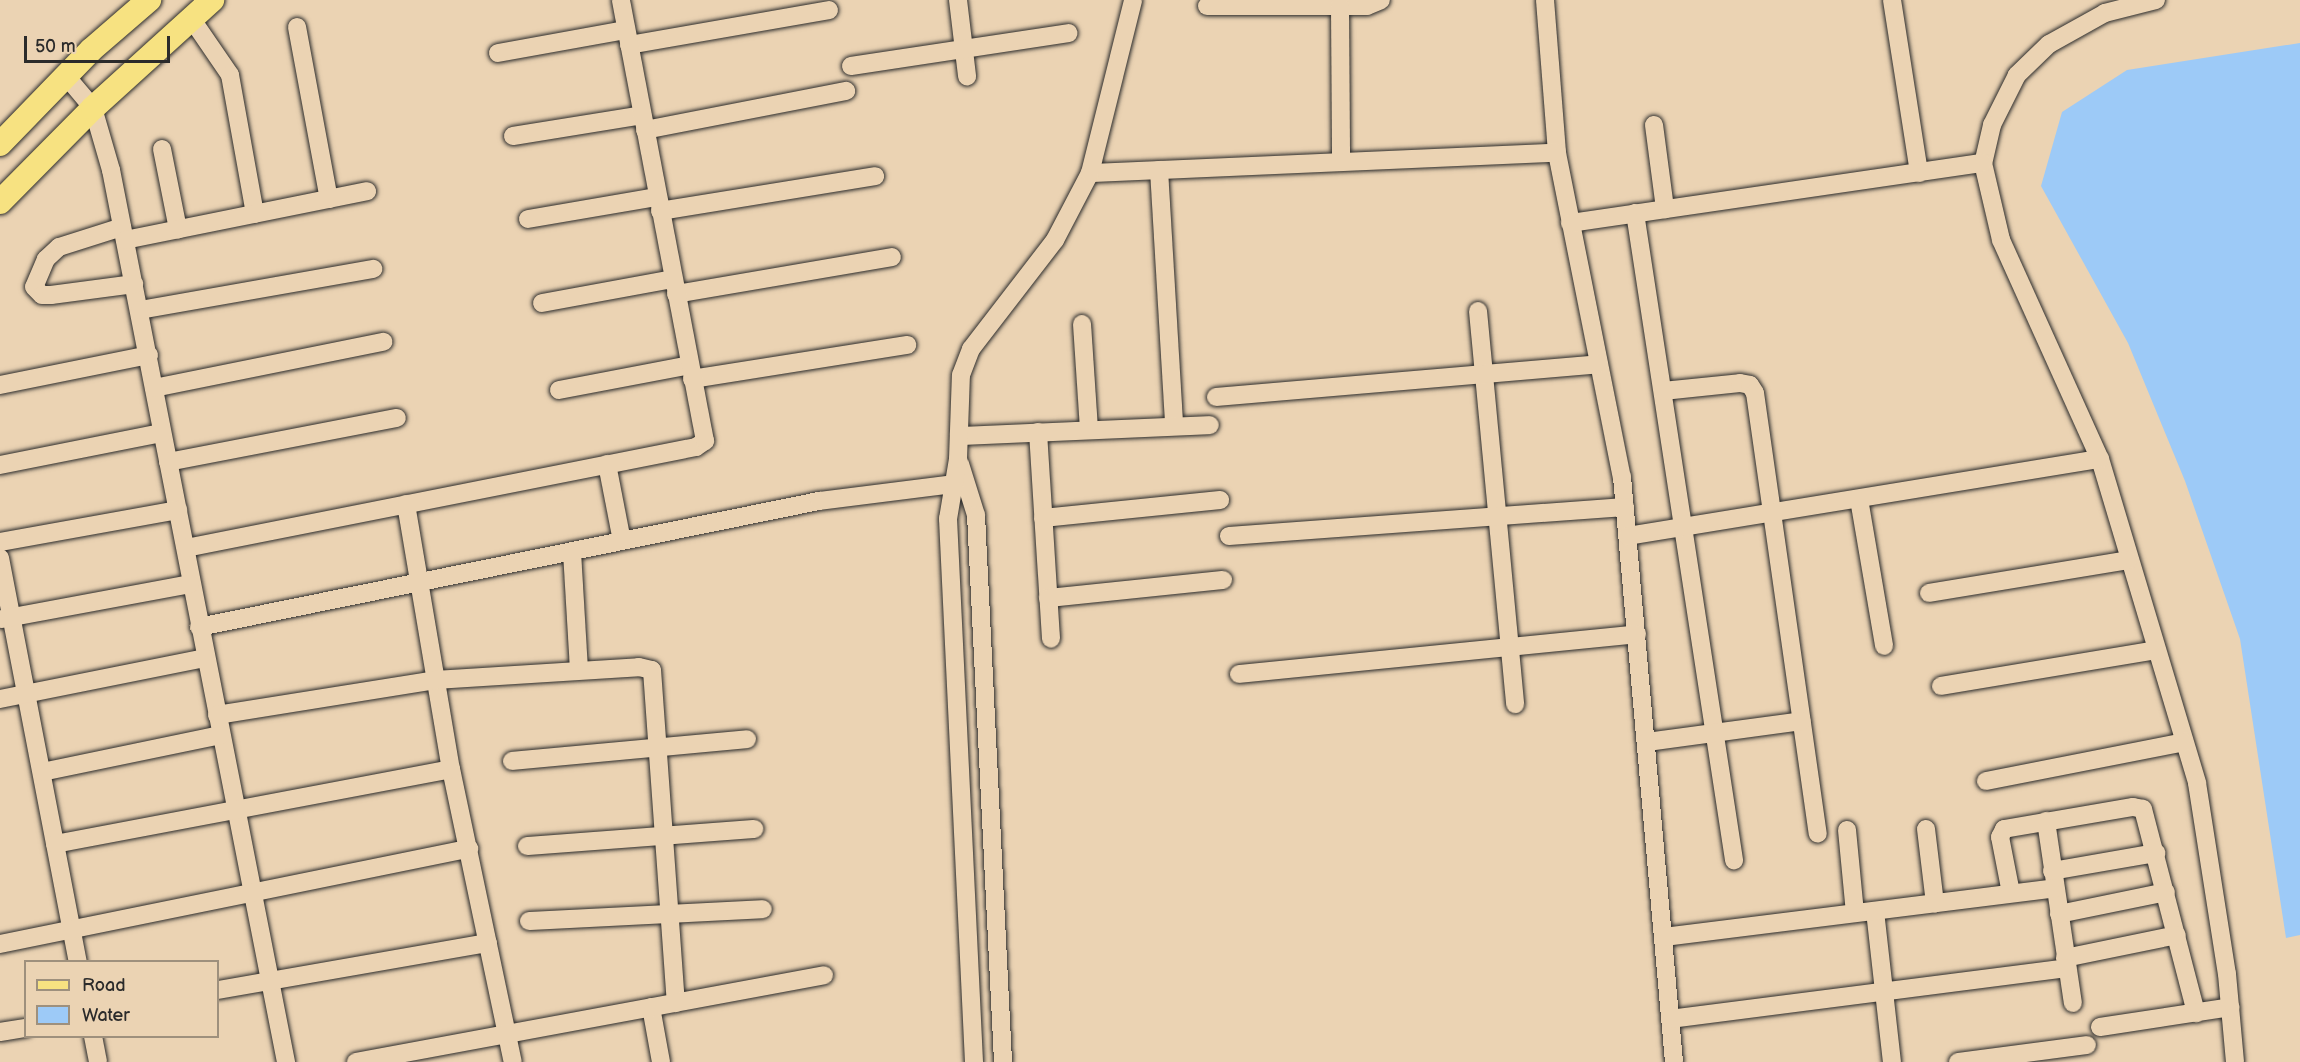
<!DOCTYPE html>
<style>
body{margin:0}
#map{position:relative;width:2300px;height:1062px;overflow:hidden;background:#ebd3b3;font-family:"Balsamiq Sans",sans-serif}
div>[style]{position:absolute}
.water>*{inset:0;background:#9dcaf7}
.roads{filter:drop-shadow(0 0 2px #2b2b2b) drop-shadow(0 0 2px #2b2b2b)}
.minor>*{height:18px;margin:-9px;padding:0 9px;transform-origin:9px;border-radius:9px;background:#ebd3b3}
.major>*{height:24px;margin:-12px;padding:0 12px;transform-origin:12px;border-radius:12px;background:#f7e281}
span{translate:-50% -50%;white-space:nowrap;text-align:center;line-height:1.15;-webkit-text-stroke:6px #ebd3b3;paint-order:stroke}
.legend{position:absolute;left:24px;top:960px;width:195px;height:78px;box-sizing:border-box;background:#ebd3b3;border:2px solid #9e907d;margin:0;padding:8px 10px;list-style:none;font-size:18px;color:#2b2b2b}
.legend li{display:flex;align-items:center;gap:12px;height:30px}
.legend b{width:30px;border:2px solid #9e907d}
.scale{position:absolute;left:24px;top:36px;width:146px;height:27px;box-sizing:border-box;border:3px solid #2b2b2b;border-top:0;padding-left:8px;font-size:18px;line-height:21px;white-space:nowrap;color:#2b2b2b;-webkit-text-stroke:4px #ebd3b3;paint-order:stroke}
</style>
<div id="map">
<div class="water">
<div style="clip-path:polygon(2300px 43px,2300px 935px,2286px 938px,2240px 639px,2185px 481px,2128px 343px,2041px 186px,2062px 112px,2127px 70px)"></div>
</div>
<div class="roads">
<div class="minor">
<div style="left:958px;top:0;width:77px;rotate:83.2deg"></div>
<div style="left:1545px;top:0;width:153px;rotate:85.5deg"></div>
<div style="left:1557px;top:153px;width:330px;rotate:78.7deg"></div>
<div style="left:1622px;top:477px;width:587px;rotate:84.92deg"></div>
<div style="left:1892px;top:0;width:175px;rotate:81.1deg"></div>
<div style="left:2156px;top:0;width:53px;rotate:165.7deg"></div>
<div style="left:2105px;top:13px;width:64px;rotate:151deg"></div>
<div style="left:2049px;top:44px;width:45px;rotate:135.9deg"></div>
<div style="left:2017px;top:75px;width:56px;rotate:116.6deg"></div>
<div style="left:1992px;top:125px;width:39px;rotate:103deg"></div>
<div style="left:1983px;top:163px;width:79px;rotate:76.8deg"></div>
<div style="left:2001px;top:240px;width:240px;rotate:65.7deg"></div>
<div style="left:2100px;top:459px;width:338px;rotate:73.3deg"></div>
<div style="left:2197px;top:783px;width:193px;rotate:81.1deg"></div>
<div style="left:2227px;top:974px;width:88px;rotate:84.8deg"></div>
<div style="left:1207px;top:6px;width:160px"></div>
<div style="left:1367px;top:6px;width:15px;rotate:-23deg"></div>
<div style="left:1340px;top:6px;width:156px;rotate:89.6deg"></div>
<div style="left:191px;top:18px;width:69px;rotate:55.6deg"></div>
<div style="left:230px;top:75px;width:141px;rotate:79.8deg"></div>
<div style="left:297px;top:27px;width:175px;rotate:79.5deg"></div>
<div style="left:629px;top:45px;width:203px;rotate:-9.9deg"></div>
<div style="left:498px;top:53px;width:130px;rotate:-10.2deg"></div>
<div style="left:851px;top:66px;width:220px;rotate:-8.6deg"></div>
<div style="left:66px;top:76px;width:42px;rotate:49.8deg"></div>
<div style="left:93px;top:108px;width:65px;rotate:73.8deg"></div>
<div style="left:111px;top:170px;width:909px;rotate:78.9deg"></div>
<div style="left:1654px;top:125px;width:85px;rotate:82.5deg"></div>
<div style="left:645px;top:130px;width:205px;rotate:-11deg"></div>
<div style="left:513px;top:136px;width:131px;rotate:-9.2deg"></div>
<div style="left:162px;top:149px;width:82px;rotate:78.7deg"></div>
<div style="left:1159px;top:170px;width:256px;rotate:86.6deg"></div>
<div style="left:1090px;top:173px;width:467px;rotate:-2.5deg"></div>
<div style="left:660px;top:211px;width:218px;rotate:-9.2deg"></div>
<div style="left:1635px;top:213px;width:655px;rotate:81.3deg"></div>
<div style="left:528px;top:219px;width:131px;rotate:-9.7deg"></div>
<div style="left:1570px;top:223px;width:417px;rotate:-8.3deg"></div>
<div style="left:122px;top:227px;width:66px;rotate:162.4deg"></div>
<div style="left:59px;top:247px;width:18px;rotate:137deg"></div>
<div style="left:46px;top:259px;width:30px;rotate:113deg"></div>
<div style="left:34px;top:287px;width:11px;rotate:45deg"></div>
<div style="left:42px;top:295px;width:9px"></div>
<div style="left:51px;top:295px;width:84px;rotate:-7.5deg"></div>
<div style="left:125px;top:240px;width:247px;rotate:-11.4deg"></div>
<div style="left:676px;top:294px;width:219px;rotate:-9.7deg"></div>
<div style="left:542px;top:303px;width:133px;rotate:-10.4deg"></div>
<div style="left:140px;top:310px;width:237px;rotate:-10deg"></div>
<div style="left:1478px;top:311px;width:395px;rotate:84.6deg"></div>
<div style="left:1082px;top:324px;width:106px;rotate:86.2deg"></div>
<div style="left:692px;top:379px;width:218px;rotate:-9deg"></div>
<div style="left:0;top:385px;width:152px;rotate:-11.4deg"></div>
<div style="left:154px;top:388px;width:234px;rotate:-11.4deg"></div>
<div style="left:559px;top:390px;width:133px;rotate:-10.8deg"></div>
<div style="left:1663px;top:391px;width:77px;rotate:-5.9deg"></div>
<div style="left:1740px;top:383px;width:10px;rotate:11deg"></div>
<div style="left:1750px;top:385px;width:9px;rotate:58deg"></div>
<div style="left:1755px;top:393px;width:445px;rotate:81.9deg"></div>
<div style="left:1216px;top:397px;width:384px;rotate:-4.9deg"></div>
<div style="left:1038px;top:432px;width:207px;rotate:86.4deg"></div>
<div style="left:959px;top:436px;width:251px;rotate:-2.5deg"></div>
<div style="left:168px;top:462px;width:233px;rotate:-10.9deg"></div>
<div style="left:607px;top:464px;width:78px;rotate:79deg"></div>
<div style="left:960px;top:464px;width:53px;rotate:72.6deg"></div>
<div style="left:976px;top:515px;width:548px;rotate:87.17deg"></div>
<div style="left:0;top:465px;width:165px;rotate:-11.2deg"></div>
<div style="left:1859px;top:499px;width:149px;rotate:80.3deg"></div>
<div style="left:406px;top:504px;width:269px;rotate:80.4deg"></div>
<div style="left:451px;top:769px;width:299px;rotate:78.1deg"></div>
<div style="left:1043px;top:518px;width:178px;rotate:-5.8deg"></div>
<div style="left:1229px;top:536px;width:397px;rotate:-4.2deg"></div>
<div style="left:1628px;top:536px;width:478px;rotate:-9.3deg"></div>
<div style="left:0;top:542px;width:181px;rotate:-10.2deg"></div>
<div style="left:186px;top:548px;width:520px;rotate:-11.2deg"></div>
<div style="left:696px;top:447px;width:11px;rotate:-34deg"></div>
<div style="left:705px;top:441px;width:449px;rotate:-100.8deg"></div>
<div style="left:572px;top:552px;width:118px;rotate:86.6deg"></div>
<div style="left:0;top:558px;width:411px;rotate:79.1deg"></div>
<div style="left:1929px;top:593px;width:202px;rotate:-9.4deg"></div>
<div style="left:1048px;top:598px;width:176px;rotate:-5.9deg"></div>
<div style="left:2px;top:619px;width:191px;rotate:-10.5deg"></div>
<div style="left:199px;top:627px;width:633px;rotate:-11.49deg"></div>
<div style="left:819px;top:501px;width:136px;rotate:-7.2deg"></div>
<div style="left:1239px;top:674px;width:400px;rotate:-5.7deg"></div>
<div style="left:1941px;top:686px;width:218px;rotate:-9.5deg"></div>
<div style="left:0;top:699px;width:209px;rotate:-11.3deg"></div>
<div style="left:217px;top:715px;width:221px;rotate:-9.1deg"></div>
<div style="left:435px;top:680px;width:204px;rotate:-3.6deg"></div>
<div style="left:639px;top:667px;width:13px;rotate:13deg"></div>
<div style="left:652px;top:670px;width:334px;rotate:85.9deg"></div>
<div style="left:1647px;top:742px;width:156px;rotate:-7.7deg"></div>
<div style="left:512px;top:761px;width:236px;rotate:-5.3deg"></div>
<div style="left:42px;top:772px;width:183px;rotate:-11.7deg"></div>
<div style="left:1986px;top:781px;width:202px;rotate:-11.1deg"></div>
<div style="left:2046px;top:821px;width:184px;rotate:81.6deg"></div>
<div style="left:1926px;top:829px;width:75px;rotate:83.1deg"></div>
<div style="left:1847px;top:830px;width:83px;rotate:84.5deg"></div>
<div style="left:55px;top:844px;width:403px;rotate:-10.7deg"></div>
<div style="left:527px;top:846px;width:228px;rotate:-4.3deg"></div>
<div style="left:2052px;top:871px;width:106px;rotate:-9.8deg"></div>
<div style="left:2011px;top:893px;width:57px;rotate:-101.1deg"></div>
<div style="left:2000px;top:837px;width:9px;rotate:-63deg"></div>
<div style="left:2004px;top:829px;width:131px;rotate:-9.7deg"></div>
<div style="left:2133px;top:807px;width:10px;rotate:11deg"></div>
<div style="left:2143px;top:809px;width:211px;rotate:75.4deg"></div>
<div style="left:1875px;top:911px;width:152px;rotate:83.6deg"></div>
<div style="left:2059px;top:914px;width:109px;rotate:-11.6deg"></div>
<div style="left:529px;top:921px;width:234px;rotate:-2.9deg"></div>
<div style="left:1664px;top:937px;width:394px;rotate:-7.1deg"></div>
<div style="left:0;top:944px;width:479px;rotate:-11.5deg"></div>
<div style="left:2065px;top:958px;width:114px;rotate:-11.6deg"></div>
<div style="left:218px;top:990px;width:274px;rotate:-9.9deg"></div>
<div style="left:651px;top:1007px;width:56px;rotate:79.7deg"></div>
<div style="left:1670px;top:1019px;width:400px;rotate:-7.3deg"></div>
<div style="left:2100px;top:1027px;width:132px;rotate:-8.7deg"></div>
<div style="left:0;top:1032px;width:26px;rotate:-9deg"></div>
<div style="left:93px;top:1036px;width:26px;rotate:79deg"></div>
<div style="left:356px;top:1062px;width:476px;rotate:-10.5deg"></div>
<div style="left:974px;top:1062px;width:544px;rotate:-92.74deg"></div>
<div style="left:948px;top:519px;width:61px;rotate:-80.5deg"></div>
<div style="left:958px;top:459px;width:84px;rotate:-88deg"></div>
<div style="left:961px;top:375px;width:28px;rotate:-69deg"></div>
<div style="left:971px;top:349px;width:138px;rotate:-52.4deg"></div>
<div style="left:1055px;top:240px;width:76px;rotate:-62.4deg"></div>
<div style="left:1090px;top:173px;width:178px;rotate:-76deg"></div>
<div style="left:1958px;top:1062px;width:130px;rotate:-7.5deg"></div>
</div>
<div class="major">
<div style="left:0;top:144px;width:131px;rotate:-45.9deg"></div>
<div style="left:91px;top:50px;width:77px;rotate:-40.8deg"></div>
<div style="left:0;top:202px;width:132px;rotate:-45.3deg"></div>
<div style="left:93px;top:108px;width:161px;rotate:-42.2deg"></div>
</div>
</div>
<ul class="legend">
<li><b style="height:8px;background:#f7e281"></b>Road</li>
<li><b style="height:16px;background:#9dcaf7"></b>Water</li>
</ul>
<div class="scale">50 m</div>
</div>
